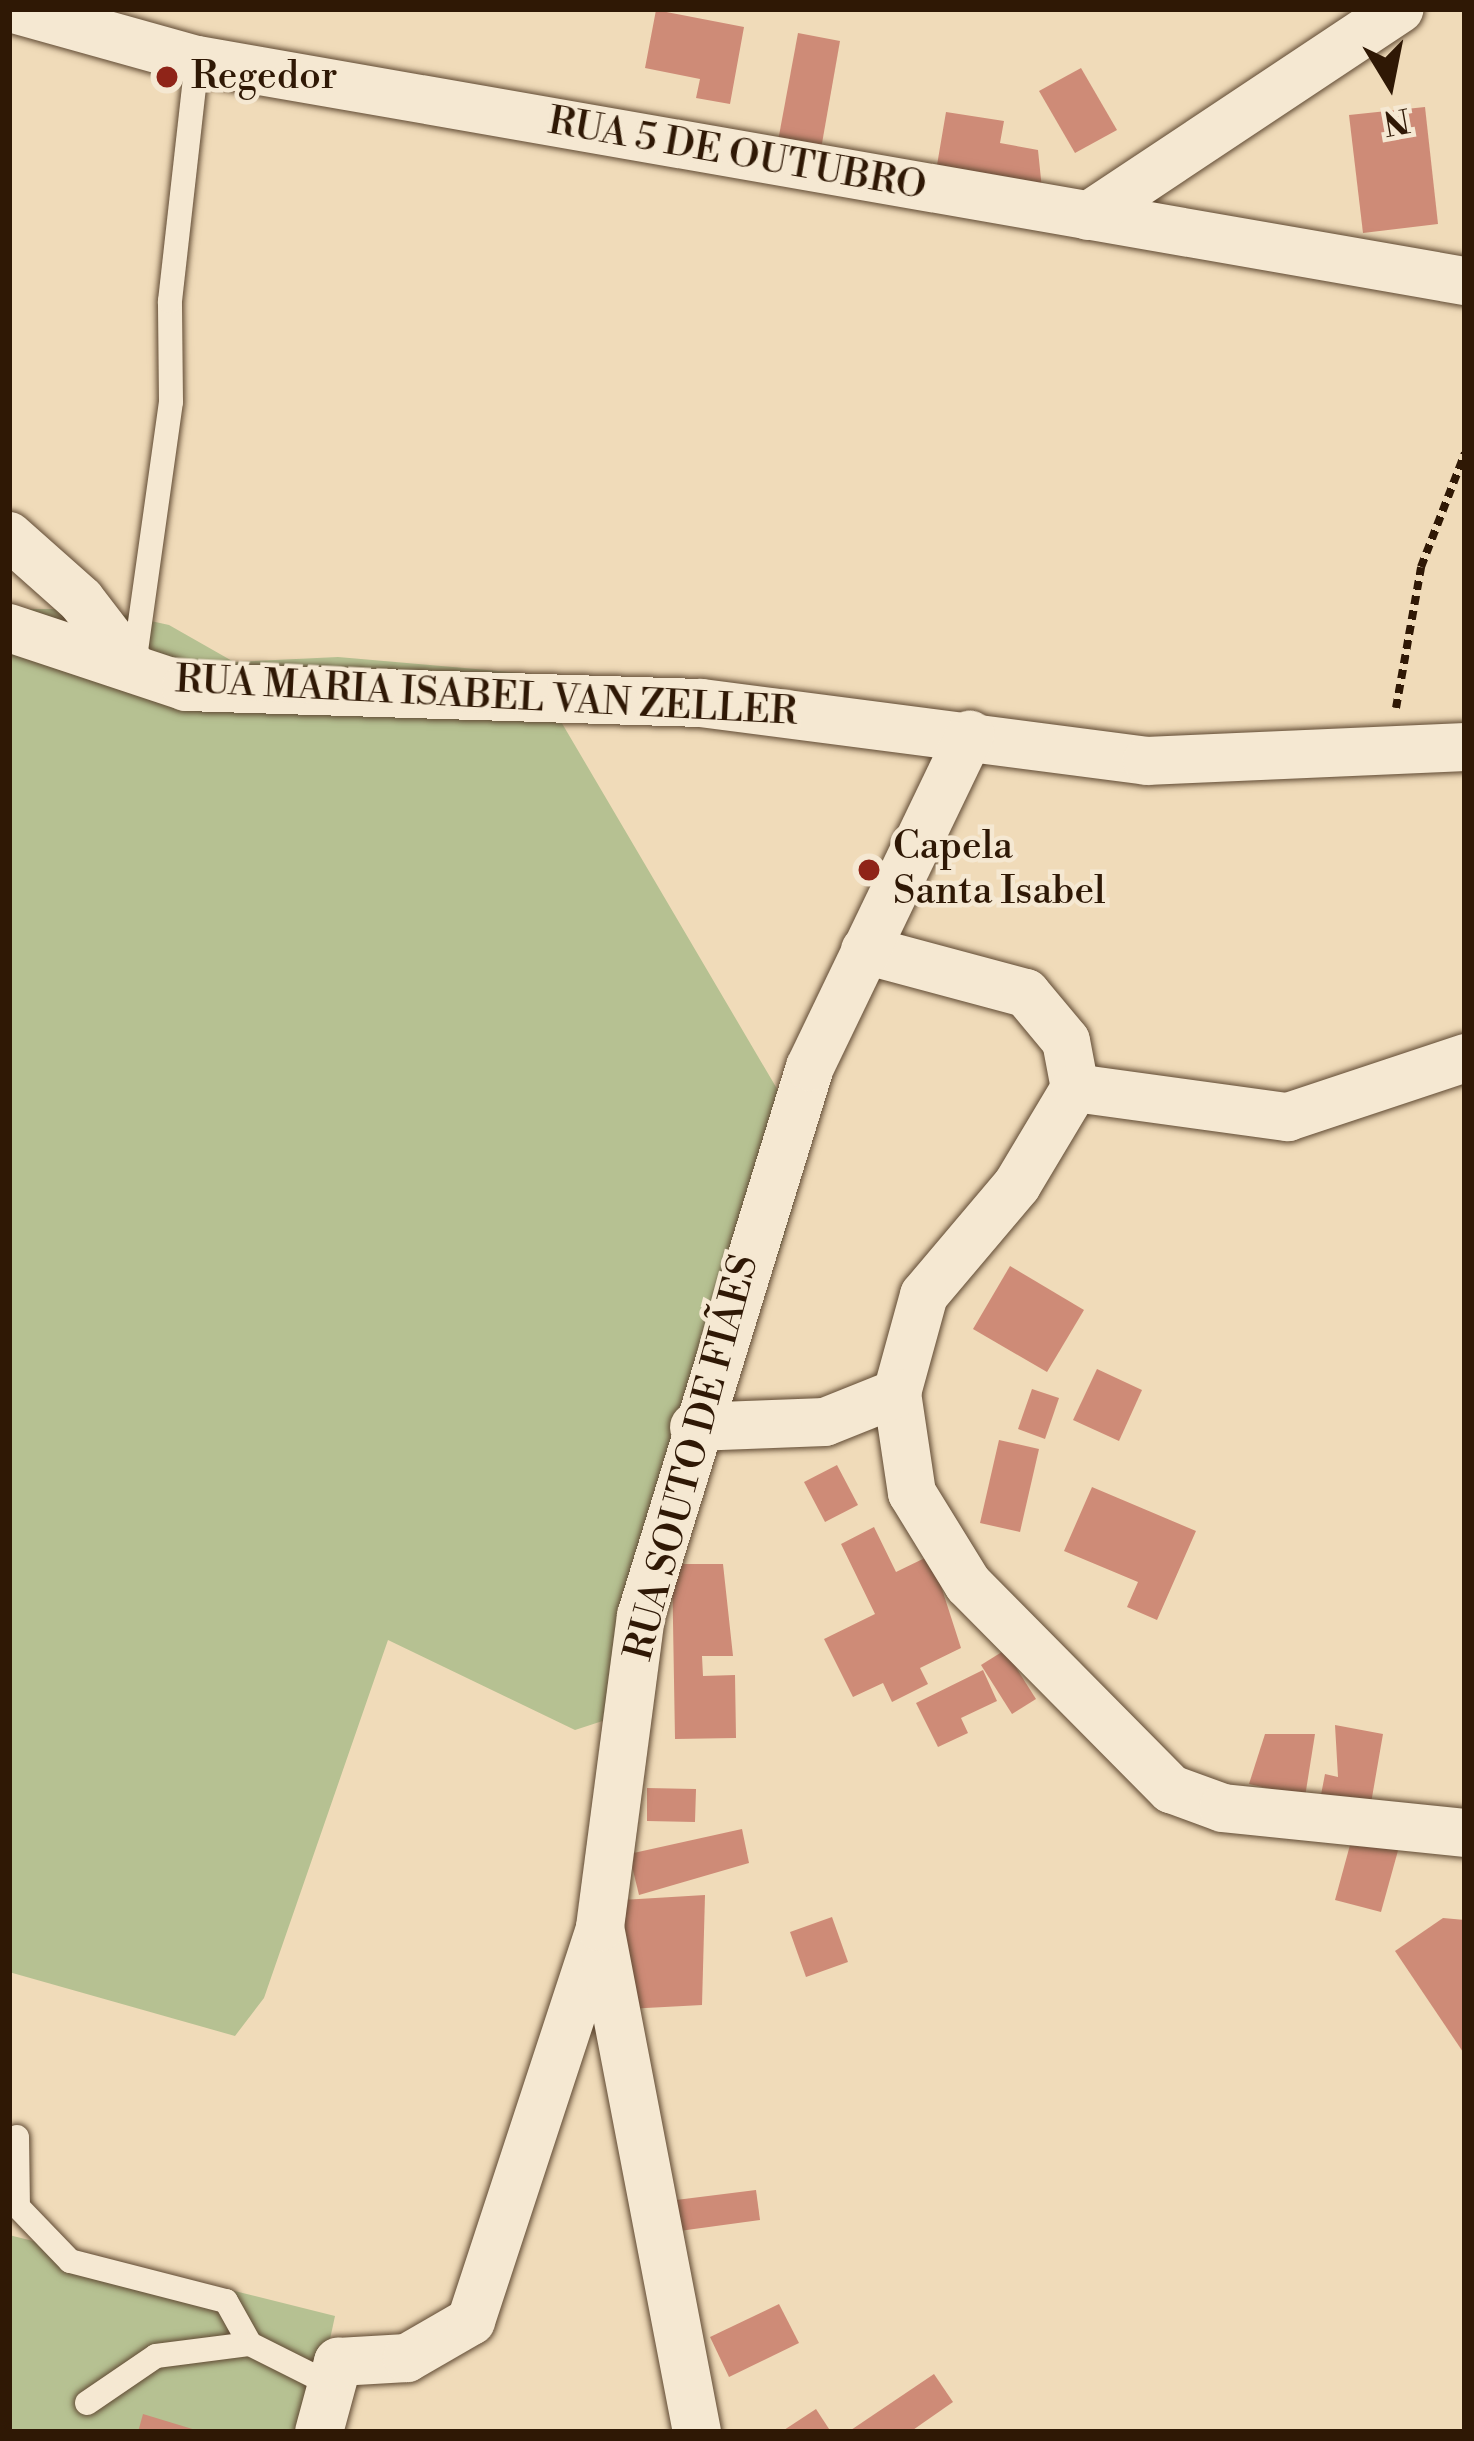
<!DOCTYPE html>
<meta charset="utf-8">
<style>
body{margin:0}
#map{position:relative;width:1474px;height:2441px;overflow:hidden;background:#f0dbb9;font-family:"Libre Bodoni",serif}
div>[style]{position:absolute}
.green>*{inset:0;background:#b6c192}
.building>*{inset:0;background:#ce8b77}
.path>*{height:8px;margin-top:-4px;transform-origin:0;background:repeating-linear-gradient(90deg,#2f1805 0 9px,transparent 0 15px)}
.roads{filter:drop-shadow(0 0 3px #5f4932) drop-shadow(0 0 3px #5f4932)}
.service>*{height:24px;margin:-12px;padding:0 12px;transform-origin:12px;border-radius:12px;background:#f5e8d2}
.minor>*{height:48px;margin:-24px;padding:0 24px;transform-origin:24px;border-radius:24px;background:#f5e8d2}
.dots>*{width:33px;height:33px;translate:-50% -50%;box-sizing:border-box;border:6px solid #f5e8d2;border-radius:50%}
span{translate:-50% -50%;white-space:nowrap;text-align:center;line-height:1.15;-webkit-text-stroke:9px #f5e8d2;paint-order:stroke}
.poi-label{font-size:39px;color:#2f1805}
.left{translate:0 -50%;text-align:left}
.street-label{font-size:39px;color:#2f1805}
.frame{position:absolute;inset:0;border:12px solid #2f1805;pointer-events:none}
.north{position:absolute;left:1330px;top:24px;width:120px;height:120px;-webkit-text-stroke:9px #f5e8d2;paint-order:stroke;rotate:170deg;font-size:33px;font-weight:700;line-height:48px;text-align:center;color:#2f1805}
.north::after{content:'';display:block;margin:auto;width:42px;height:54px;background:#2f1805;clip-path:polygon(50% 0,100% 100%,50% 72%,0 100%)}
</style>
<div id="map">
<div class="green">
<div style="clip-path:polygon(9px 609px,97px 609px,169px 625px,234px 662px,338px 657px,533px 674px,793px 1116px,797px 1191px,779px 1253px,740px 1311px,624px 1714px,575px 1730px,388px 1640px,264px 1998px,235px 2036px,9px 1972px)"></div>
<div style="clip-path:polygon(9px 2235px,335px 2316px,310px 2432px,9px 2432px)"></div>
</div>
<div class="building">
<div style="clip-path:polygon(656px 10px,744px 27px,730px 104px,696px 98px,700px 79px,645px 68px)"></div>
<div style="clip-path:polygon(798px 33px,840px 41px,821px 149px,778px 141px)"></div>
<div style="clip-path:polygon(1081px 68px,1117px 130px,1075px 153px,1039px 91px)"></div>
<div style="clip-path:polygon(1425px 107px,1438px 224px,1363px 233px,1349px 115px)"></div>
<div style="clip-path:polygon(946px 112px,1004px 121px,1000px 143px,1038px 150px,1042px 189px,936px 171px)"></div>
<div style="clip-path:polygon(1010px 1266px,1084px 1310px,1047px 1372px,973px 1329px)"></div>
<div style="clip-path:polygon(1097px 1369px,1142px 1390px,1119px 1441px,1073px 1420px)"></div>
<div style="clip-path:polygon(1032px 1389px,1059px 1398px,1045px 1439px,1018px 1429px)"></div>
<div style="clip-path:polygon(999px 1440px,1039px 1449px,1020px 1532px,980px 1523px)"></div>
<div style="clip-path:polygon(837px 1465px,858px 1505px,825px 1522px,804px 1482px)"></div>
<div style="clip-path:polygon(1092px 1487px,1196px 1531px,1157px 1620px,1127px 1607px,1138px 1582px,1064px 1551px)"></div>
<div style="clip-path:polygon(874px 1527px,896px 1572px,931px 1555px,961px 1648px,920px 1668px,928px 1684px,892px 1702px,883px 1683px,853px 1697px,824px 1639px,875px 1614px,841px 1544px)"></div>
<div style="clip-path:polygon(672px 1564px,723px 1564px,733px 1656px,702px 1656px,703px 1676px,735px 1675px,736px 1738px,675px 1739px)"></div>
<div style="clip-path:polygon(1005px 1650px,1036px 1699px,1012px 1714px,981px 1665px)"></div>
<div style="clip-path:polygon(983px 1670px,997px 1701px,961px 1718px,968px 1733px,938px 1747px,916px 1703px)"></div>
<div style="clip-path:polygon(1335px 1725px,1383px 1734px,1370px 1809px,1320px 1800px,1325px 1774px,1338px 1777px)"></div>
<div style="clip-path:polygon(1265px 1734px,1315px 1734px,1305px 1797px,1249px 1784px)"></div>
<div style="clip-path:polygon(647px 1788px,696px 1789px,695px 1822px,647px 1821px)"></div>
<div style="clip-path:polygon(742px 1829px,749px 1863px,639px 1895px,629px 1854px)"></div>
<div style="clip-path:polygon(1353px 1834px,1399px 1847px,1381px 1912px,1335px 1900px)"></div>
<div style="clip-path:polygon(705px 1895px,702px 2005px,627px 2009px,622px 1900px)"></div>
<div style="clip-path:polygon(832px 1917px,848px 1962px,806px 1977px,790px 1932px)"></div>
<div style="clip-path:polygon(1443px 1918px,1465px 1920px,1465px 2055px,1395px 1951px)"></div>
<div style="clip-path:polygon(756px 2190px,760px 2220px,672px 2232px,668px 2201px)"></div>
<div style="clip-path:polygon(779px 2304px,799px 2343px,729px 2377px,710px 2337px)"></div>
<div style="clip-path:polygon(934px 2374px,953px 2402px,910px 2432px,848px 2432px)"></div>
<div style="clip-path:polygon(816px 2409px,831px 2432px,781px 2432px)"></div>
<div style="clip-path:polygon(143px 2414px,199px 2431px,199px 2432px,138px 2432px)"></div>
</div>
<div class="path">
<div style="left:1396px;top:708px;width:143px;rotate:-79.9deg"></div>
<div style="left:1421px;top:567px;width:122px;rotate:-68.9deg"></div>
</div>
<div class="roads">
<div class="service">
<div style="left:134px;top:665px;width:266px;rotate:-82deg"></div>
<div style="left:171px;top:402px;width:101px;rotate:-90.6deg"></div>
<div style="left:170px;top:301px;width:243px;rotate:-83.6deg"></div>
<div style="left:17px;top:2137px;width:70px;rotate:89.2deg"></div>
<div style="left:18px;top:2207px;width:75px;rotate:46.1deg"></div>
<div style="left:70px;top:2261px;width:161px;rotate:14.4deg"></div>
<div style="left:226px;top:2301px;width:49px;rotate:60.8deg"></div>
<div style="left:250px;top:2344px;width:92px;rotate:26.6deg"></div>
<div style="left:87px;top:2403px;width:83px;rotate:-34.3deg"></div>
<div style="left:156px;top:2356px;width:95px;rotate:-7.3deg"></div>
</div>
<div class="minor">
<div style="left:14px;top:9px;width:190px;rotate:15.6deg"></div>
<div style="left:197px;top:60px;width:1287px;rotate:9.89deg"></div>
<div style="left:1088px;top:216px;width:374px;rotate:-33.6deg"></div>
<div style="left:9px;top:536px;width:96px;rotate:41.6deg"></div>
<div style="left:81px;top:600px;width:87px;rotate:52.5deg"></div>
<div style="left:9px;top:628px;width:187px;rotate:18.4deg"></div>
<div style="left:186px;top:687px;width:515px;rotate:1.78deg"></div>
<div style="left:701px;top:703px;width:450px;rotate:7.4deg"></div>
<div style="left:1147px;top:761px;width:318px;rotate:-2.5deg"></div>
<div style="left:865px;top:950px;width:167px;rotate:15deg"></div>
<div style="left:1026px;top:993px;width:62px;rotate:50.2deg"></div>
<div style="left:1066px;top:1041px;width:48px;rotate:79.2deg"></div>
<div style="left:1075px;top:1088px;width:113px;rotate:120.9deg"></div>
<div style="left:1017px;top:1185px;width:144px;rotate:130.2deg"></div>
<div style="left:924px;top:1295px;width:102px;rotate:105.4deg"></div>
<div style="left:897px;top:1393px;width:101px;rotate:81.5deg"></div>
<div style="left:912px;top:1493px;width:107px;rotate:58.4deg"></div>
<div style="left:968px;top:1584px;width:289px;rotate:45.3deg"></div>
<div style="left:1171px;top:1789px;width:55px;rotate:20.1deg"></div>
<div style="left:1223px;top:1808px;width:243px;rotate:5.9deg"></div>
<div style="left:1075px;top:1088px;width:215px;rotate:7.8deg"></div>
<div style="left:1288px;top:1117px;width:187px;rotate:-18.4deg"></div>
<div style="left:694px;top:1427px;width:131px;rotate:-2.2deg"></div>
<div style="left:825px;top:1422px;width:78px;rotate:-21.9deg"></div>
<div style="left:319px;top:2432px;width:73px;rotate:-74.8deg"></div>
<div style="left:338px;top:2362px;width:69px;rotate:-3.3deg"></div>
<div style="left:407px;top:2358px;width:74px;rotate:-30deg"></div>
<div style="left:471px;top:2321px;width:410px;rotate:-71.8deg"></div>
<div style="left:697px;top:2432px;width:514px;rotate:-100.87deg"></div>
<div style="left:600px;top:1927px;width:314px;rotate:-82.5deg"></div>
<div style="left:641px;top:1616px;width:574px;rotate:-72.89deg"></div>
<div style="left:810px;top:1067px;width:369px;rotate:-64.3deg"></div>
</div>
</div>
<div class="dots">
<div style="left:167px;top:77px;background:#8f2418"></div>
<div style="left:869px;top:870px;background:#8f2418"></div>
</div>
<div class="poi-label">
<span class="left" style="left:191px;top:77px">Regedor</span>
<span class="left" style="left:893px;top:870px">Capela<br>Santa Isabel</span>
</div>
<div class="street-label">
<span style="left:737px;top:155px;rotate:10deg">RUA 5 DE OUTUBRO</span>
<span style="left:486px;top:697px;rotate:3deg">RUA MARIA ISABEL VAN ZELLER</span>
<span style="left:693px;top:1458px;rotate:-75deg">RUA SOUTO DE FIÃES</span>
</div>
<div class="frame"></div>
<div class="north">N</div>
</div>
